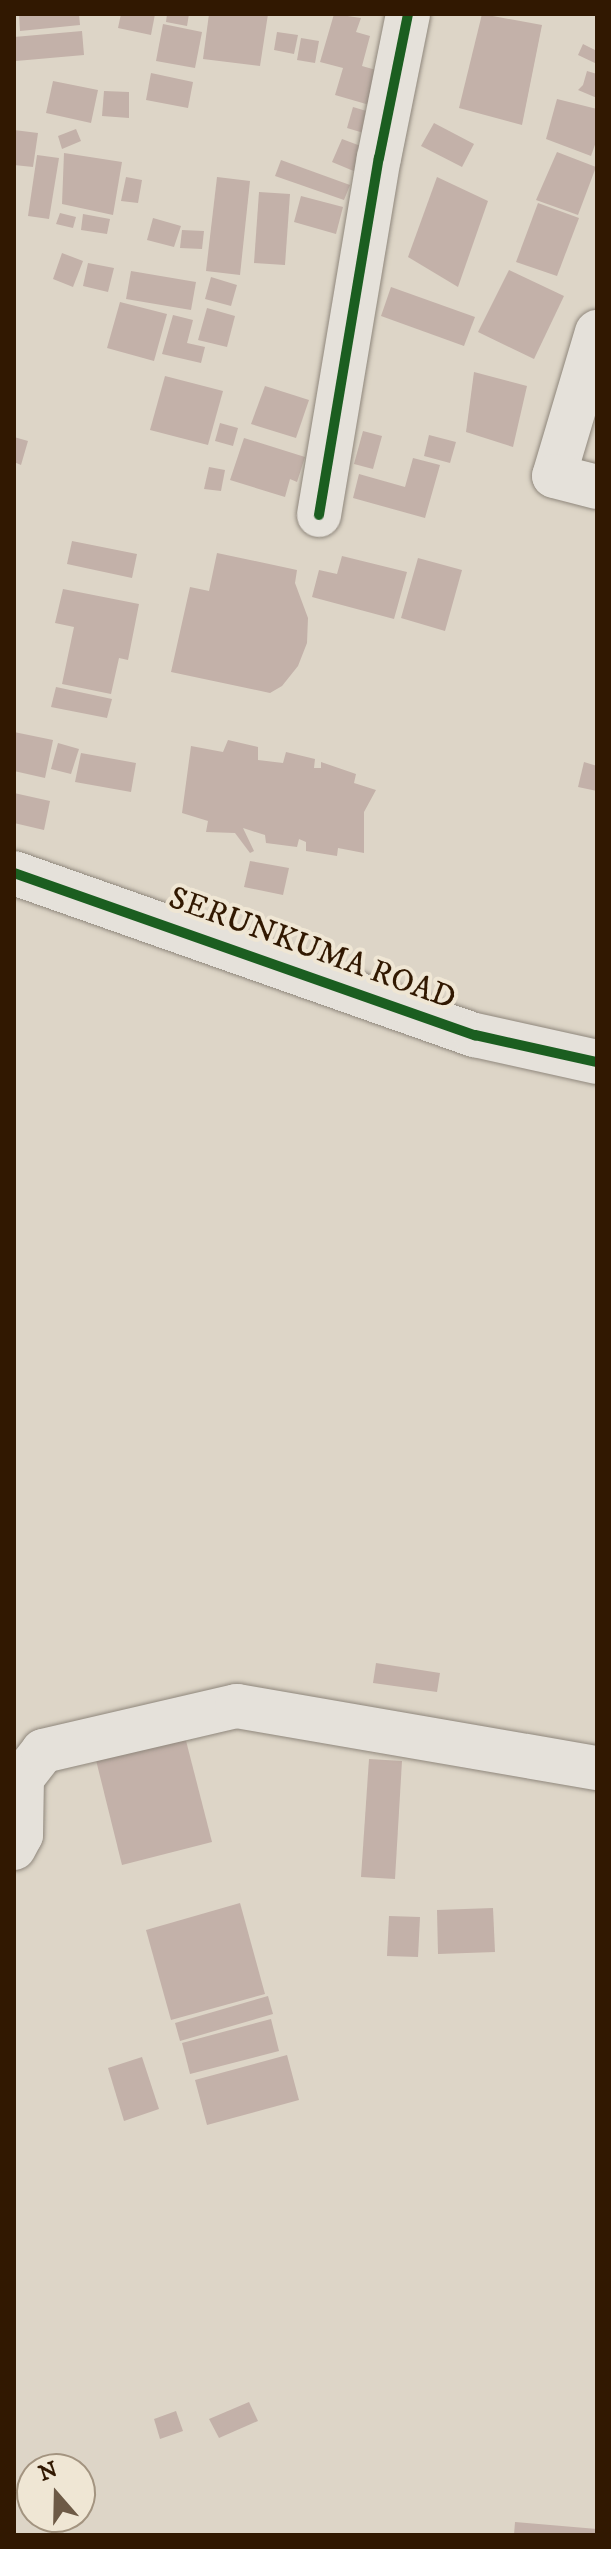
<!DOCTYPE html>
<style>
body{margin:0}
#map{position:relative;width:611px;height:2549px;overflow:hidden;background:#ddd5c7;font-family:"IM FELL DW Pica",serif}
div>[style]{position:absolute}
.building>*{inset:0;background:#c3b1a9}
.roads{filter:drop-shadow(0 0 2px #8f877c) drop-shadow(0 0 2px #8f877c)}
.minor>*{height:44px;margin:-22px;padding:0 22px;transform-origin:22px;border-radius:22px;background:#e5e1da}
.cycleway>*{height:10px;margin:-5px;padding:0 5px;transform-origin:5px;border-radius:5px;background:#1b5e20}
span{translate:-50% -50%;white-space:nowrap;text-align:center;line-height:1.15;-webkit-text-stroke:8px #efe6d4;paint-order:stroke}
.street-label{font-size:32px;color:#311801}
.frame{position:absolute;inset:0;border:16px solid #311801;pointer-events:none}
.north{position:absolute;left:16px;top:2453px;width:80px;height:80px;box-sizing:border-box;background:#efe6d4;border:2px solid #a39480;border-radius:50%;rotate:340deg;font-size:22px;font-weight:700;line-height:32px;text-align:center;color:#311801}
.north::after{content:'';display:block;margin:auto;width:28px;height:36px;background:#6d5a46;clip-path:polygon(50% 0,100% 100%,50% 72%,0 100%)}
</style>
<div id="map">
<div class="building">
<div style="clip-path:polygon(19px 14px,79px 14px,80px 25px,20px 31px)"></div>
<div style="clip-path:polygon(121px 14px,155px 14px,151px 35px,118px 28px)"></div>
<div style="clip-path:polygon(167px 14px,189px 14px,187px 26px,166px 22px)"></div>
<div style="clip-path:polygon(209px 14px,268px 14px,260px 66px,203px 59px)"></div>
<div style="clip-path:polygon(334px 14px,361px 18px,356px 32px,370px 36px,362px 66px,383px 72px,373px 106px,335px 95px,343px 68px,320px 62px)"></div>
<div style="clip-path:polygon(482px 14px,542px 25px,522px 125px,459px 108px)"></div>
<div style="clip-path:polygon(163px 24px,202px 32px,195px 68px,156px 61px)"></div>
<div style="clip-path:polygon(82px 31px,84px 55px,16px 61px,14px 37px)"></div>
<div style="clip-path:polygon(277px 32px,298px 35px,294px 54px,274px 50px)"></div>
<div style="clip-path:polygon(301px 38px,319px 41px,315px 63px,297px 60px)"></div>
<div style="clip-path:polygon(583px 44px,597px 51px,597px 64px,578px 55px)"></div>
<div style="clip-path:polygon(587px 71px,597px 74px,597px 98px,578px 90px,583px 85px)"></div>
<div style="clip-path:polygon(151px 73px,193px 82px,188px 108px,146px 100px)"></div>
<div style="clip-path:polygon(53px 81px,98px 90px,91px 123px,46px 113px)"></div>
<div style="clip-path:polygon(104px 91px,129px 92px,129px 118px,102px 116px)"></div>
<div style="clip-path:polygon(557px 99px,597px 109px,597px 139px,591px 156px,546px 139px)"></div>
<div style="clip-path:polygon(353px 107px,373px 113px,367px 134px,347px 128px)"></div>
<div style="clip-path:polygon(434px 123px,474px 144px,462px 167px,421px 146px)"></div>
<div style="clip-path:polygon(76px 129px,81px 141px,62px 149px,58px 136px)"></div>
<div style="clip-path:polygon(14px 130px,38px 133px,33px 167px,14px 165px)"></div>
<div style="clip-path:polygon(342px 139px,366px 148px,356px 172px,332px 162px)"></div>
<div style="clip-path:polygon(557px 152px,596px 167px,578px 215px,536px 200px)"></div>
<div style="clip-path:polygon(64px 153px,122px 162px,113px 215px,62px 204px)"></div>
<div style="clip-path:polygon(37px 155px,59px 158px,49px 219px,28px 216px)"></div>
<div style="clip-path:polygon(281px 160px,350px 185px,344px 200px,275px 176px)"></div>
<div style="clip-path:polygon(126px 177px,142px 180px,138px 203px,121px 201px)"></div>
<div style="clip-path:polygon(217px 177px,250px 181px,240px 275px,206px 271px)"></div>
<div style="clip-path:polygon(437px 177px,488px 201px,458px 287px,408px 257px)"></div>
<div style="clip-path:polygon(259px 192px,290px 194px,285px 265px,254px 263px)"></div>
<div style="clip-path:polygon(301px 196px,343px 207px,336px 234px,294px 222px)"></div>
<div style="clip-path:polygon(538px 203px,579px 218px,557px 276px,516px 262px)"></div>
<div style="clip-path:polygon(60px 213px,76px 217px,73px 228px,56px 224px)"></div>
<div style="clip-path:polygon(83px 214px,110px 219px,107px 234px,81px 230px)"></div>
<div style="clip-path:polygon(153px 218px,181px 226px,174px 247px,147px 240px)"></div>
<div style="clip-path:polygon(182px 230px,204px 231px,202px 249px,180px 248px)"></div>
<div style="clip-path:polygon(62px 253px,83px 261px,73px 287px,53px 279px)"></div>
<div style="clip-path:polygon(88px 263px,114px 268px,108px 292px,83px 286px)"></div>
<div style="clip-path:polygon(509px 270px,564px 296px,534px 359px,478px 332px)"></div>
<div style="clip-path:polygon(131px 271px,196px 282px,191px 310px,126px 299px)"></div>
<div style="clip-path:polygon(211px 277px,237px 285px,231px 306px,205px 299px)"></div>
<div style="clip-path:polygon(391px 287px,475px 317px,464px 346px,381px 316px)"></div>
<div style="clip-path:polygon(120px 302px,167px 314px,154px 361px,107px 348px)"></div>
<div style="clip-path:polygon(207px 308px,235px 316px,227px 347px,198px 340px)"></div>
<div style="clip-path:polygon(173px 315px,193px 320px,187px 343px,205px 347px,201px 363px,162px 354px)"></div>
<div style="clip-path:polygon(474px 372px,527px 386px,513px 447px,466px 432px)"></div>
<div style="clip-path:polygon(165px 376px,223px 391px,208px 445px,150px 430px)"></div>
<div style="clip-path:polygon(265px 386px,309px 400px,296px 438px,251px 424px)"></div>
<div style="clip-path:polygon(220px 423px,238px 428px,233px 446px,215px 441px)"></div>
<div style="clip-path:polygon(363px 431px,382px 436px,373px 469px,354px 464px)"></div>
<div style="clip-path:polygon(429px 435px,456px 442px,450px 463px,424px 456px)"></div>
<div style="clip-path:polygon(14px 437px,28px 441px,21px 465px,14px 462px)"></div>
<div style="clip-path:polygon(244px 438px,305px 457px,297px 482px,290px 479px,285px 497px,230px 480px)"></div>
<div style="clip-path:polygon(413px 458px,440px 465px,425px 518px,353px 498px,359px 474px,405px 487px)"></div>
<div style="clip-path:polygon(209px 467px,225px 470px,221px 491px,204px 489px)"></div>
<div style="clip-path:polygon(72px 541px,137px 554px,132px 578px,67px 564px)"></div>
<div style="clip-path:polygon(217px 553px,297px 570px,295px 583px,308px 618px,307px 643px,298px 666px,282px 686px,270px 693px,171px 672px,190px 587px,209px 591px)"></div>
<div style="clip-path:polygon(342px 556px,407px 572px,394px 619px,312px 597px,319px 570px,337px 574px)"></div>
<div style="clip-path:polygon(418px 558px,462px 570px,445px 631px,401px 618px)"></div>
<div style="clip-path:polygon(63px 589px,139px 604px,128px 660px,119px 658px,111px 694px,62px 684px,74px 627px,55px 623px)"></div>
<div style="clip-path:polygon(56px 687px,112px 699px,107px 718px,51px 707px)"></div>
<div style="clip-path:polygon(14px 732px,53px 740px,45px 778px,14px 771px)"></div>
<div style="clip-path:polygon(228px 740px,258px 747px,258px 760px,283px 763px,286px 752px,315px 759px,314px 768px,321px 768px,321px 762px,356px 774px,354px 783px,376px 790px,364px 812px,364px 853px,338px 848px,337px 856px,306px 851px,306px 842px,299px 839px,297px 847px,266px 843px,265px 835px,243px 828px,254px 851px,250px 853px,235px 833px,206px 832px,208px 821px,182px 813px,191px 746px,223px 752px)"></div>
<div style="clip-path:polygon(58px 743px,79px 749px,71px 774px,51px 769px)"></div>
<div style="clip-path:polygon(81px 753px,136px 763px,131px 792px,75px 782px)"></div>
<div style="clip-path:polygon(584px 762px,597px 766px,597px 791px,578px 787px)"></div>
<div style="clip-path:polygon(14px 793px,50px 801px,44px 830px,14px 823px)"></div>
<div style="clip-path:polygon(250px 861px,289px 868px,283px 895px,244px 887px)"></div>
<div style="clip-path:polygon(376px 1663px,440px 1673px,437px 1692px,373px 1683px)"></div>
<div style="clip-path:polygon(183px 1729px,212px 1842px,122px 1865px,94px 1752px)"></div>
<div style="clip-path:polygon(369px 1759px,402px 1761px,395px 1879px,361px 1877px)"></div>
<div style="clip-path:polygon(240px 1903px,265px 1994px,171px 2020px,146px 1930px)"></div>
<div style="clip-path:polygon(493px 1908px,495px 1952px,438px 1954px,437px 1910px)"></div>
<div style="clip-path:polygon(389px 1916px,420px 1917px,418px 1957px,387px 1956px)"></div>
<div style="clip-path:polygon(268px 1996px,273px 2014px,180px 2041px,175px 2023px)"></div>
<div style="clip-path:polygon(271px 2019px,279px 2051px,190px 2074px,182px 2043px)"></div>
<div style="clip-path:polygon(287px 2055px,299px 2100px,207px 2125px,195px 2080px)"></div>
<div style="clip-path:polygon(142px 2057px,159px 2109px,124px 2121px,108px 2068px)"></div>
<div style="clip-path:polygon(249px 2402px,258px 2421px,219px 2438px,209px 2419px)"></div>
<div style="clip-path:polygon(176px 2411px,183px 2431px,160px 2439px,154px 2419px)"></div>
<div style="clip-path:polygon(515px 2522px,597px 2529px,597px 2535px,514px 2535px)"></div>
</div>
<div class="roads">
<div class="minor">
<div style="left:597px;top:332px;width:150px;rotate:106.6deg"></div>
<div style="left:554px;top:476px;width:44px;rotate:14.3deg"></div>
<div style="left:319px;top:515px;width:362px;rotate:-80.5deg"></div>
<div style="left:379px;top:158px;width:147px;rotate:-78.6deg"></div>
<div style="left:14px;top:873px;width:489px;rotate:19.4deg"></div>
<div style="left:475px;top:1035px;width:125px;rotate:12.5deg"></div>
<div style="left:14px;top:1848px;width:15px;rotate:-62deg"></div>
<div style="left:21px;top:1835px;width:57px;rotate:-89deg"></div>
<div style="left:22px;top:1778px;width:34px;rotate:-52deg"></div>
<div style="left:43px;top:1751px;width:199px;rotate:-13.1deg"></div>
<div style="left:237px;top:1706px;width:365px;rotate:9.8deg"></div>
</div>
</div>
<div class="cycleway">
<div style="left:319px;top:515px;width:362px;rotate:-80.5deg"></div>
<div style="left:379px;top:158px;width:147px;rotate:-78.6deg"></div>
<div style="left:14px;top:873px;width:489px;rotate:19.4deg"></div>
<div style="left:475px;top:1035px;width:125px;rotate:12.5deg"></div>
</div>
<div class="street-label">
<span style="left:312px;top:949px;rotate:20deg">SERUNKUMA ROAD</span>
</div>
<div class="frame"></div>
<div class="north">N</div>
</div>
